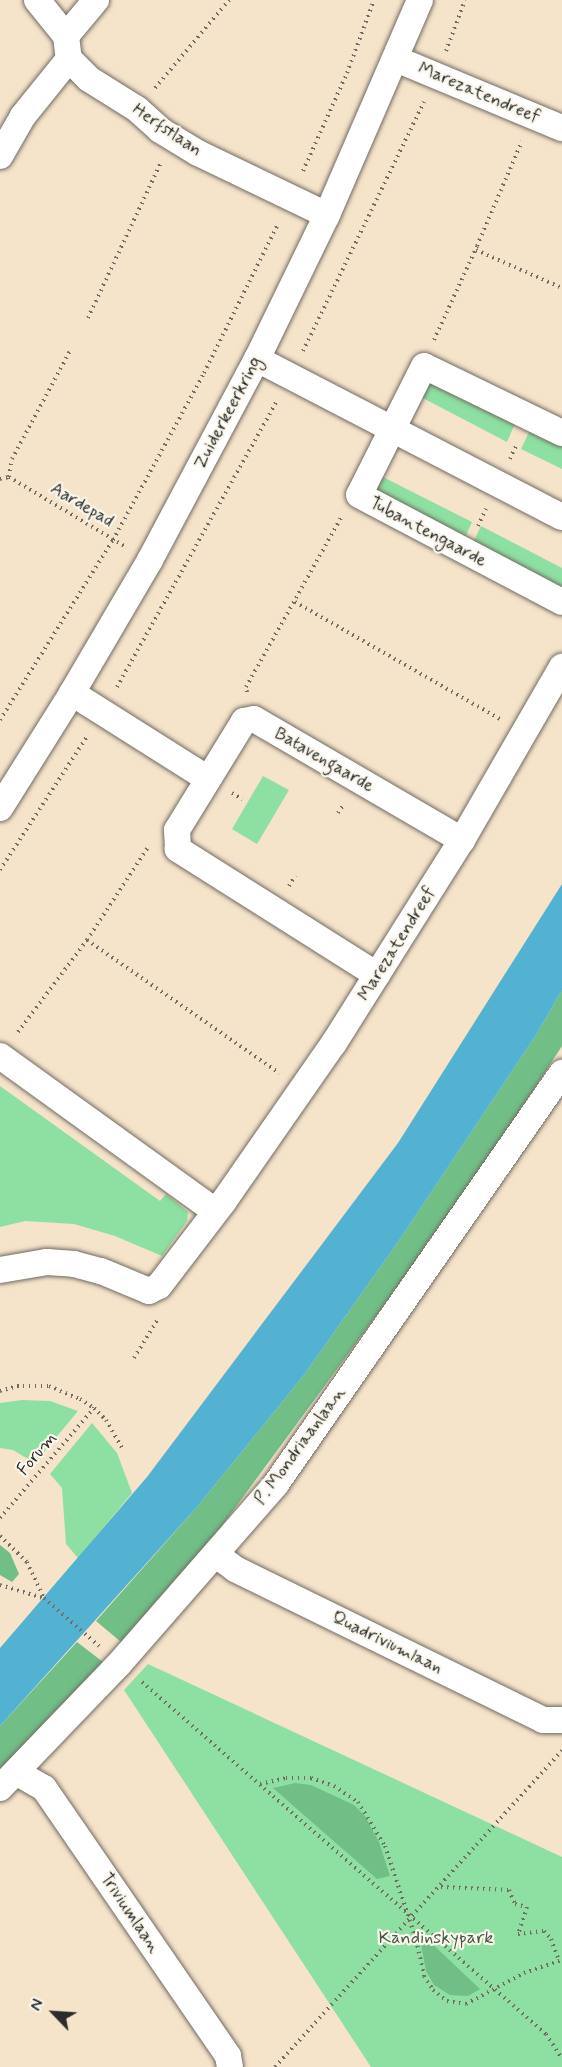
<!DOCTYPE html>
<style>
body{margin:0}
#map{position:relative;width:562px;height:2067px;overflow:hidden;background:#f5e3ca;font-family:Mynerve,sans-serif}
div>[style]{position:absolute}
.green>*{inset:0;background:#8de0a1}
.forest>*{inset:0;background:#72be87}
.water>*{inset:0;background:#53b2d2}
.path>*{height:4px;margin-top:-2px;transform-origin:0;background:repeating-linear-gradient(90deg,#726b63 0 1.5px,transparent 0 6px)}
.roads{filter:drop-shadow(0 0 2px #726b63) drop-shadow(0 0 2px #726b63)}
.street>*{height:26px;margin:-13px;padding:0 13px;transform-origin:13px;border-radius:13px;background:#fff}
span{translate:-50% -50%;white-space:nowrap;text-align:center;line-height:1.15;-webkit-text-stroke:4.5px #fbf7ec;paint-order:stroke}
.street-label{font-size:18px;color:#2b2b2b}
.park-label{font-size:18px;color:#445848}
.north{position:absolute;left:24px;top:1983px;width:60px;height:60px;-webkit-text-stroke:4px #fbf7ec;paint-order:stroke;rotate:295deg;font-size:16px;font-weight:700;line-height:24px;text-align:center;color:#2b2b2b}
.north::after{content:'';display:block;margin:auto;width:21px;height:27px;background:#2b2b2b;clip-path:polygon(50% 0,100% 100%,50% 72%,0 100%)}
</style>
<div id="map">
<div class="green">
<div style="clip-path:polygon(426px 376px,517px 419px,507px 442px,417px 395px)"></div>
<div style="clip-path:polygon(532px 426px,562px 440px,562px 469px,521px 449px)"></div>
<div style="clip-path:polygon(377px 474px,472px 522px,462px 544px,366px 494px)"></div>
<div style="clip-path:polygon(481px 526px,562px 568px,562px 596px,471px 547px)"></div>
<div style="clip-path:polygon(263px 776px,289px 790px,257px 844px,232px 829px)"></div>
<div style="clip-path:polygon(0 1086px,160px 1201px,166px 1194px,188px 1212px,187px 1221px,162px 1256px,115px 1236px,74px 1224px,25px 1221px,0 1227px)"></div>
<div style="clip-path:polygon(22px 1400px,50px 1401px,78px 1411px,35px 1463px,13px 1450px,0 1448px,0 1403px)"></div>
<div style="clip-path:polygon(92px 1423px,117px 1453px,132px 1493px,78px 1558px,66px 1544px,62px 1488px,50px 1474px)"></div>
<div style="clip-path:polygon(148px 1664px,562px 1857px,562px 2067px,371px 2067px,124px 1690px)"></div>
</div>
<div class="forest">
<div style="clip-path:polygon(562px 990px,562px 1046px,467px 1192px,210px 1542px,121px 1642px,96px 1621px,197px 1507px,304px 1375px,400px 1239px,536px 1035px)"></div>
<div style="clip-path:polygon(0 1545px,10px 1553px,19px 1574px,12px 1582px,0 1575px)"></div>
<div style="clip-path:polygon(77px 1642px,103px 1662px,74px 1698px,0 1773px,0 1726px)"></div>
<div style="clip-path:polygon(295px 1783px,311px 1785px,354px 1805px,365px 1816px,379px 1842px,390px 1876px,377px 1879px,273px 1788px)"></div>
<div style="clip-path:polygon(426px 1938px,480px 1989px,468px 1996px,450px 1995px,434px 1985px,426px 1971px,420px 1939px)"></div>
</div>
<div class="water">
<div style="clip-path:polygon(562px 884px,562px 990px,536px 1035px,400px 1239px,304px 1375px,197px 1507px,0 1726px,0 1648px,147px 1477px,398px 1143px)"></div>
</div>
<div class="path">
<div style="left:446px;top:51px;width:54px;rotate:-69.6deg"></div>
<div style="left:155px;top:88px;width:115px;rotate:-49.9deg"></div>
<div style="left:303px;top:171px;width:107px;rotate:-65.8deg"></div>
<div style="left:347px;top:73px;width:78px;rotate:-69.7deg"></div>
<div style="left:476px;top:250px;width:94px;rotate:23.8deg"></div>
<div style="left:88px;top:318px;width:170px;rotate:-64.9deg"></div>
<div style="left:434px;top:340px;width:103px;rotate:-65.4deg"></div>
<div style="left:477px;top:246px;width:114px;rotate:-66.8deg"></div>
<div style="left:303px;top:351px;width:277px;rotate:-64.1deg"></div>
<div style="left:510px;top:459px;width:17px;rotate:-65deg"></div>
<div style="left:9px;top:477px;width:18px;rotate:-81deg"></div>
<div style="left:12px;top:459px;width:125px;rotate:-61.8deg"></div>
<div style="left:0;top:479px;width:9px;rotate:-13deg"></div>
<div style="left:9px;top:477px;width:136px;rotate:30.9deg"></div>
<div style="left:478px;top:526px;width:19px;rotate:-65deg"></div>
<div style="left:295px;top:602px;width:236px;rotate:29.7deg"></div>
<div style="left:117px;top:687px;width:328px;rotate:-60.8deg"></div>
<div style="left:247px;top:692px;width:5px;rotate:-101deg"></div>
<div style="left:246px;top:687px;width:194px;rotate:-60.7deg"></div>
<div style="left:0;top:720px;width:213px;rotate:-57.9deg"></div>
<div style="left:113px;top:540px;width:190px;rotate:-61.4deg"></div>
<div style="left:204px;top:373px;width:166px;rotate:-63.6deg"></div>
<div style="left:232px;top:793px;width:12px;rotate:31deg"></div>
<div style="left:338px;top:813px;width:11px;rotate:-56deg"></div>
<div style="left:0;top:870px;width:161px;rotate:-56.9deg"></div>
<div style="left:289px;top:886px;width:12px;rotate:-59deg"></div>
<div style="left:87px;top:940px;width:234px;rotate:34.7deg"></div>
<div style="left:18px;top:1032px;width:115px;rotate:-53.1deg"></div>
<div style="left:87px;top:940px;width:111px;rotate:-56.7deg"></div>
<div style="left:134px;top:1358px;width:46px;rotate:-58.4deg"></div>
<div style="left:0;top:1391px;width:18px;rotate:-16deg"></div>
<div style="left:17px;top:1386px;width:32px"></div>
<div style="left:49px;top:1386px;width:34px;rotate:23deg"></div>
<div style="left:80px;top:1399px;width:17px;rotate:33deg"></div>
<div style="left:94px;top:1408px;width:17px;rotate:45deg"></div>
<div style="left:106px;top:1420px;width:34px;rotate:60deg"></div>
<div style="left:0;top:1518px;width:145px;rotate:-49.5deg"></div>
<div style="left:0;top:1536px;width:37px;rotate:44deg"></div>
<div style="left:27px;top:1562px;width:40px;rotate:65deg"></div>
<div style="left:44px;top:1598px;width:73px;rotate:41.1deg"></div>
<div style="left:0;top:1585px;width:45px;rotate:16.8deg"></div>
<div style="left:142px;top:1682px;width:536px;rotate:41.07deg"></div>
<div style="left:546px;top:2034px;width:30px;rotate:57deg"></div>
<div style="left:260px;top:1784px;width:27px;rotate:-13deg"></div>
<div style="left:286px;top:1778px;width:25px"></div>
<div style="left:311px;top:1778px;width:24px;rotate:19deg"></div>
<div style="left:334px;top:1786px;width:29px;rotate:34deg"></div>
<div style="left:358px;top:1802px;width:52px;rotate:58.5deg"></div>
<div style="left:385px;top:1846px;width:99px;rotate:71.7deg"></div>
<div style="left:416px;top:1940px;width:37px;rotate:77deg"></div>
<div style="left:424px;top:1976px;width:17px;rotate:57deg"></div>
<div style="left:433px;top:1990px;width:18px;rotate:38deg"></div>
<div style="left:447px;top:2001px;width:19px;rotate:9deg"></div>
<div style="left:466px;top:2004px;width:66px;rotate:-28.1deg"></div>
<div style="left:524px;top:1973px;width:40px;rotate:-18.9deg"></div>
<div style="left:441px;top:1887px;width:68px;rotate:2.5deg"></div>
<div style="left:509px;top:1890px;width:15px;rotate:67deg"></div>
<div style="left:515px;top:1904px;width:12px;rotate:14deg"></div>
<div style="left:527px;top:1907px;width:28px;rotate:108deg"></div>
<div style="left:518px;top:1934px;width:26px;rotate:-7deg"></div>
<div style="left:544px;top:1931px;width:11px;rotate:49deg"></div>
<div style="left:551px;top:1939px;width:23px;rotate:70deg"></div>
<div style="left:275px;top:2067px;width:427px;rotate:-47.8deg"></div>
</div>
<div class="roads">
<div class="street">
<div style="left:37px;top:0;width:46px;rotate:51.1deg"></div>
<div style="left:66px;top:36px;width:23px;rotate:83deg"></div>
<div style="left:69px;top:59px;width:28px;rotate:45deg"></div>
<div style="left:89px;top:79px;width:57px;rotate:32deg"></div>
<div style="left:137px;top:109px;width:31px;rotate:42deg"></div>
<div style="left:160px;top:130px;width:44px;rotate:31.2deg"></div>
<div style="left:198px;top:153px;width:143px;rotate:25.7deg"></div>
<div style="left:66px;top:36px;width:47px;rotate:-50.2deg"></div>
<div style="left:396px;top:59px;width:180px;rotate:22.6deg"></div>
<div style="left:0;top:156px;width:46px;rotate:-60.1deg"></div>
<div style="left:23px;top:116px;width:73px;rotate:-51.1deg"></div>
<div style="left:257px;top:359px;width:343px;rotate:27.4deg"></div>
<div style="left:562px;top:433px;width:153px;rotate:-154.1deg"></div>
<div style="left:424px;top:366px;width:144px;rotate:116.7deg"></div>
<div style="left:359px;top:495px;width:229px;rotate:27.8deg"></div>
<div style="left:72px;top:693px;width:161px;rotate:32.3deg"></div>
<div style="left:0;top:808px;width:136px;rotate:-57.9deg"></div>
<div style="left:72px;top:693px;width:154px;rotate:-59.6deg"></div>
<div style="left:150px;top:560px;width:228px;rotate:-62deg"></div>
<div style="left:257px;top:359px;width:160px;rotate:-64.1deg"></div>
<div style="left:327px;top:215px;width:234px;rotate:-66.6deg"></div>
<div style="left:377px;top:975px;width:236px;rotate:-147.7deg"></div>
<div style="left:178px;top:849px;width:19px;rotate:-93deg"></div>
<div style="left:177px;top:830px;width:128px;rotate:-58.4deg"></div>
<div style="left:244px;top:721px;width:10px;rotate:-11deg"></div>
<div style="left:254px;top:719px;width:241px;rotate:30.2deg"></div>
<div style="left:0;top:1056px;width:265px;rotate:35.8deg"></div>
<div style="left:0;top:1270px;width:48px;rotate:-9.7deg"></div>
<div style="left:47px;top:1262px;width:27px;rotate:4deg"></div>
<div style="left:74px;top:1264px;width:28px;rotate:15deg"></div>
<div style="left:101px;top:1271px;width:52px;rotate:22.6deg"></div>
<div style="left:149px;top:1291px;width:11px;rotate:-27deg"></div>
<div style="left:159px;top:1286px;width:107px;rotate:-52.6deg"></div>
<div style="left:224px;top:1201px;width:193px;rotate:-55.2deg"></div>
<div style="left:334px;top:1043px;width:240px;rotate:-57.8deg"></div>
<div style="left:462px;top:840px;width:200px;rotate:-60deg"></div>
<div style="left:216px;top:1555px;width:24px;rotate:36deg"></div>
<div style="left:235px;top:1569px;width:343px;rotate:26.1deg"></div>
<div style="left:543px;top:1720px;width:19px"></div>
<div style="left:16px;top:1772px;width:32px;rotate:30deg"></div>
<div style="left:44px;top:1788px;width:325px;rotate:55.5deg"></div>
<div style="left:228px;top:2056px;width:11px;rotate:80deg"></div>
<div style="left:0;top:1788px;width:173px;rotate:-46.2deg"></div>
<div style="left:120px;top:1663px;width:237px;rotate:-48.9deg"></div>
<div style="left:276px;top:1484px;width:501px;rotate:-55.17deg"></div>
</div>
</div>
<div class="street-label">
<span style="left:479px;top:93px;rotate:23deg">Marezatendreef</span>
<span style="left:167px;top:130px;rotate:34deg">Herfstlaan</span>
<span style="left:228px;top:413px;rotate:-62deg">Zuiderkeerkring</span>
<span style="left:82px;top:505px;rotate:31deg">Aardepad</span>
<span style="left:428px;top:532px;rotate:28deg">Tubantengaarde</span>
<span style="left:324px;top:760px;rotate:30deg">Batavengaarde</span>
<span style="left:397px;top:944px;rotate:-58deg">Marezatendreef</span>
<span style="left:300px;top:1446px;rotate:-54deg">P. Mondriaanlaan</span>
<span style="left:37px;top:1454px;rotate:-50deg">Forum</span>
<span style="left:387px;top:1643px;rotate:26deg">Quadriviumlaan</span>
<span style="left:130px;top:1913px;rotate:56deg">Triviumlaan</span>
</div>
<div class="park-label">
<span style="left:436px;top:1938px">Kandinskypark</span>
</div>
<div class="north">N</div>
</div>
